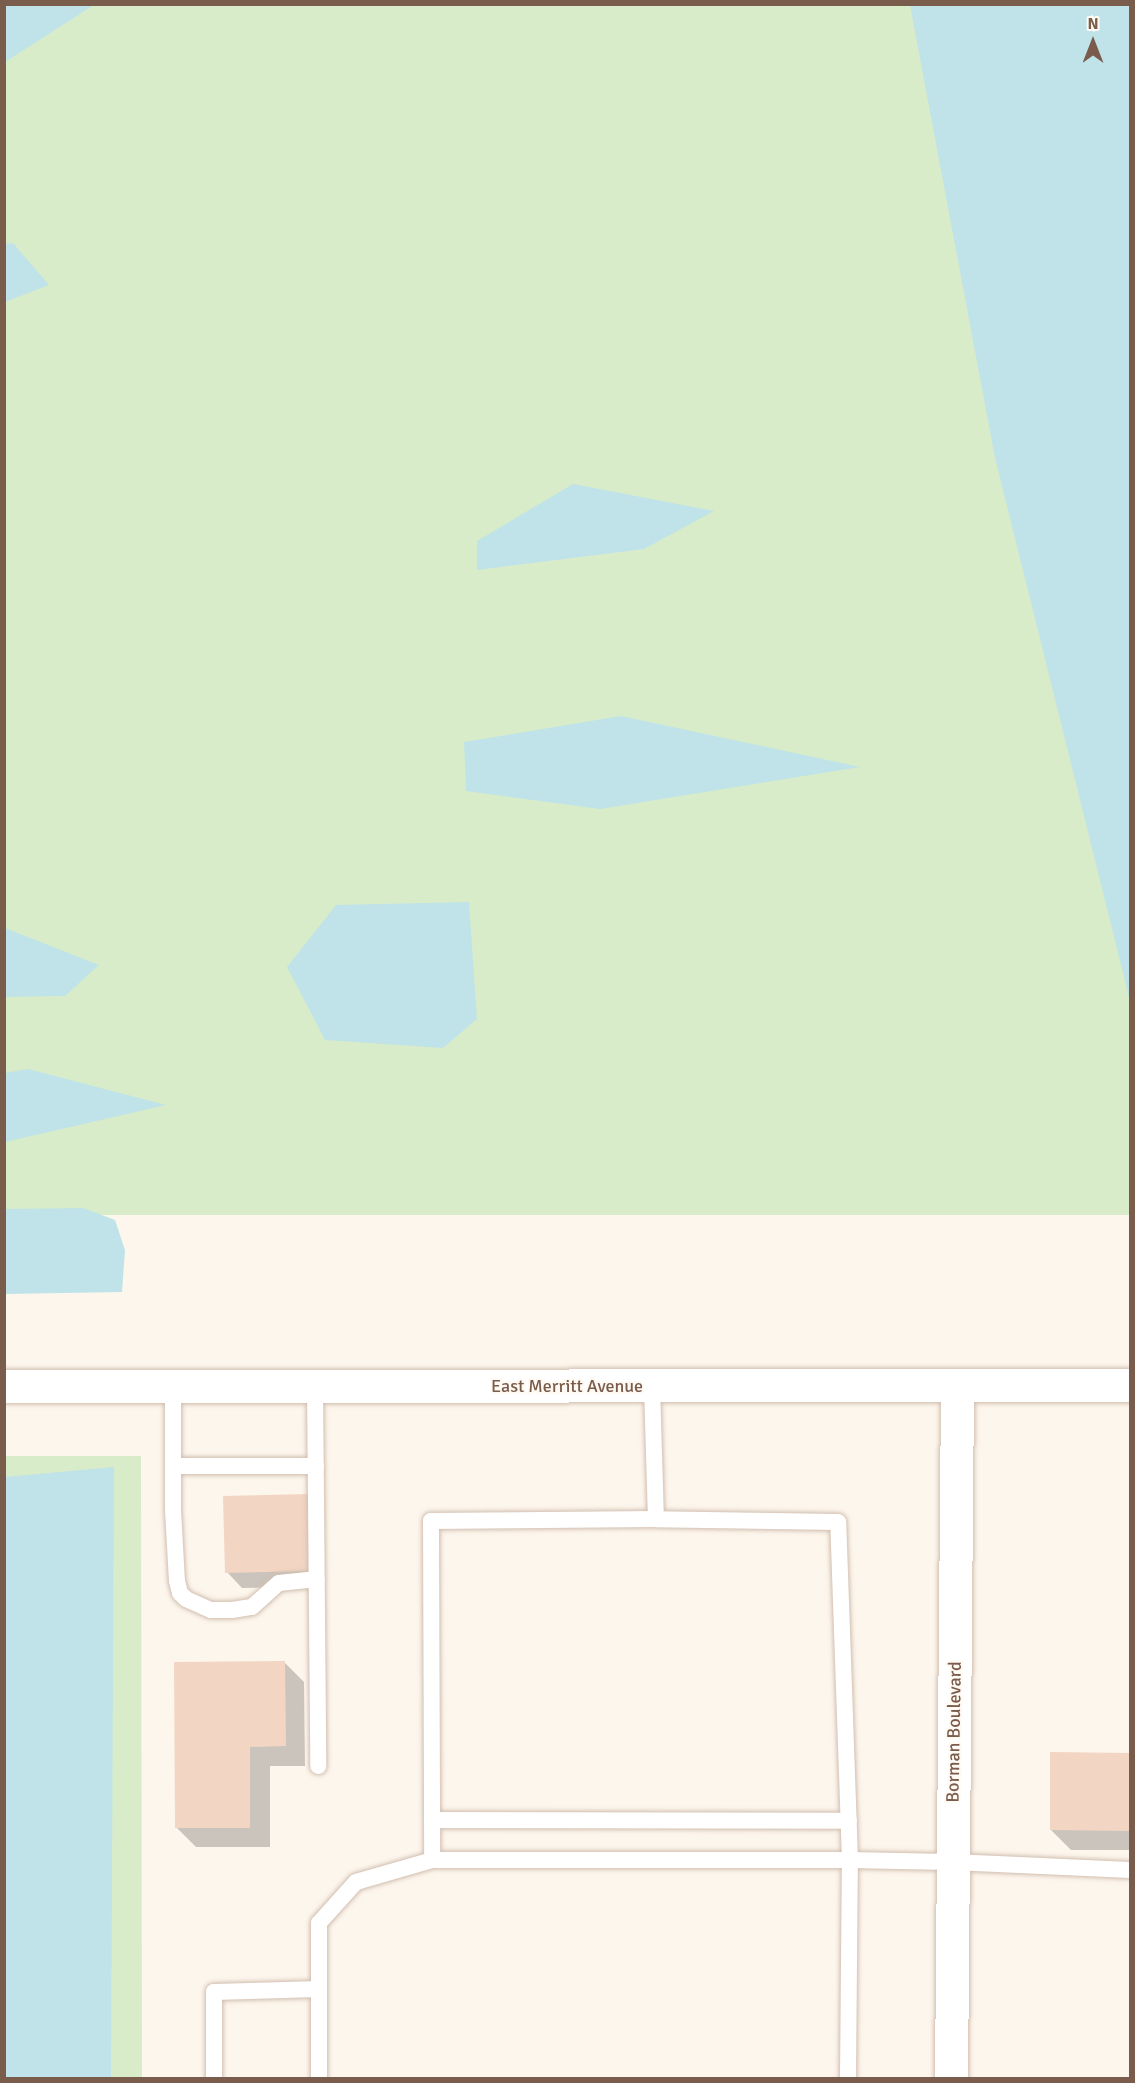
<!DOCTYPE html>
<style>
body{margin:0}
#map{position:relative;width:1135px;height:2083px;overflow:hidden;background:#fdf6ec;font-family:Signika,sans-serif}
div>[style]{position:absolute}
.green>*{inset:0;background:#d8ecc9}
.water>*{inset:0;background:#bfe3e8}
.shadow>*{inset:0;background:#0003}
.building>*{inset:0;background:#f3d5c3}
.roads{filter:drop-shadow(0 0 2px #d1beb0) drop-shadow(0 0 2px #d1beb0)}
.service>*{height:16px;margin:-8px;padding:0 8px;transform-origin:8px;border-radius:8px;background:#fff}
.minor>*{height:33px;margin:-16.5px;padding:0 16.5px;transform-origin:16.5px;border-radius:16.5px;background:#fff}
.tertiary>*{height:33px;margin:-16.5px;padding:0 16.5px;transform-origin:16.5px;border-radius:16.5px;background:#fff}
span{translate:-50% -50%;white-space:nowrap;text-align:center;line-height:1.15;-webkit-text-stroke:4.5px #fffaf3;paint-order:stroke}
.street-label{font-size:18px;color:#7a5c4d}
.frame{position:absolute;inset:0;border:6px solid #7a5c4d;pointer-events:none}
.north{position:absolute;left:1063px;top:12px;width:60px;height:60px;-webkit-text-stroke:4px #fffaf3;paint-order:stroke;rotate:0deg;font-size:16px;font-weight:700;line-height:24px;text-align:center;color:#7a5c4d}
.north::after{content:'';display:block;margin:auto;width:21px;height:27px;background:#7a5c4d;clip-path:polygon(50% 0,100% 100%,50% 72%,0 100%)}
</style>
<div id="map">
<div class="green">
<div style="clip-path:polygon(5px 5px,1130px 5px,1130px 1215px,5px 1215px)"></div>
<div style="clip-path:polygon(4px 1456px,141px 1456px,142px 2078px,5px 2078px)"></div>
</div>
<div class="water">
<div style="clip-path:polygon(5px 4px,94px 4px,94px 5px,5px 62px)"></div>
<div style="clip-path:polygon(910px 5px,1130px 5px,1130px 1001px,995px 458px)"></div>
<div style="clip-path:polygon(13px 243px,49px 285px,5px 302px,5px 244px)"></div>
<div style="clip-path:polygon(573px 484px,714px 511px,644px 549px,477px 570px,477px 541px)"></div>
<div style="clip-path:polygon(621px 716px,860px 767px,600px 809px,466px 791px,464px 742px)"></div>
<div style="clip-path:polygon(469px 902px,477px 1019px,443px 1048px,325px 1040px,287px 967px,336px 905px)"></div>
<div style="clip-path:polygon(4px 928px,5px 928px,99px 965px,65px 996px,5px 997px)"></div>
<div style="clip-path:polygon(28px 1069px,166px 1105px,5px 1142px,5px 1073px)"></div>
<div style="clip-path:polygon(83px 1208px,115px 1220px,125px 1250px,122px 1292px,5px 1294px,5px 1209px)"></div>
<div style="clip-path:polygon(114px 1467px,111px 2078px,5px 2078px,5px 1477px)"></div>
</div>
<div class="shadow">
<div style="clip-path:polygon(308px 1496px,325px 1586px,242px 1588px,227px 1572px)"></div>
<div style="clip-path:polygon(284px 1662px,304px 1682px,305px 1766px,270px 1766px,270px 1847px,196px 1847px,176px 1827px)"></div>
<div style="clip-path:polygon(1051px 1754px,1130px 1754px,1130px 1850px,1071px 1850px,1051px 1830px)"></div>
</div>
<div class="building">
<div style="clip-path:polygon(308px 1494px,310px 1571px,225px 1573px,223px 1496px)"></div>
<div style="clip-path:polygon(285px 1661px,286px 1746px,250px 1747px,250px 1828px,175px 1828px,174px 1662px)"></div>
<div style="clip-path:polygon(1050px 1752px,1130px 1753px,1130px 1831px,1050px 1830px)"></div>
</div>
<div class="roads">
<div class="service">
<div style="left:315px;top:1385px;width:381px;rotate:89.5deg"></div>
<div style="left:173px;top:1386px;width:124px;rotate:90deg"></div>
<div style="left:173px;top:1510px;width:71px;rotate:86.8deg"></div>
<div style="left:177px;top:1581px;width:12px;rotate:76deg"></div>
<div style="left:180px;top:1593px;width:8px;rotate:45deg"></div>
<div style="left:186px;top:1599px;width:27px;rotate:24deg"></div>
<div style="left:211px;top:1610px;width:21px"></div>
<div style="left:232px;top:1610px;width:20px;rotate:-9deg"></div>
<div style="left:252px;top:1607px;width:36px;rotate:-42deg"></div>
<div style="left:279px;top:1583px;width:38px;rotate:-6deg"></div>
<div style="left:652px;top:1386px;width:133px;rotate:88.3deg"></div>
<div style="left:173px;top:1466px;width:143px"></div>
<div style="left:432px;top:1820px;width:417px;rotate:0.1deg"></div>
<div style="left:214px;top:2078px;width:86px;rotate:-90deg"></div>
<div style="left:214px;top:1992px;width:105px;rotate:-1.6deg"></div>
<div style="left:319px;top:2078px;width:155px;rotate:-90deg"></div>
<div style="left:319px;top:1923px;width:55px;rotate:-47.9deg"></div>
<div style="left:356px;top:1882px;width:79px;rotate:-16.1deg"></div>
<div style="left:848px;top:2078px;width:218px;rotate:-89.5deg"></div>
<div style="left:850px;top:1860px;width:338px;rotate:-92deg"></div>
<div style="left:838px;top:1522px;width:182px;rotate:-179.1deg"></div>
<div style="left:656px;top:1519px;width:225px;rotate:179.5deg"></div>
<div style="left:431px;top:1521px;width:339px;rotate:89.8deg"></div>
<div style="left:432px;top:1860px;width:418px"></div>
<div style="left:850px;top:1860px;width:103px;rotate:1.1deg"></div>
<div style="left:953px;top:1862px;width:177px;rotate:2.6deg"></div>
</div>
<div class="minor">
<div style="left:951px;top:2078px;width:692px;rotate:-89.5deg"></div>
</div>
<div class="tertiary">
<div style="left:4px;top:1386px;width:1126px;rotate:-0.05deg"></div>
</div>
</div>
<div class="street-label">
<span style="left:567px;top:1386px">East Merritt Avenue</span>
<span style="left:954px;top:1732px;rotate:-89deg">Borman Boulevard</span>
</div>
<div class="frame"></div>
<div class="north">N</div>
</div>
